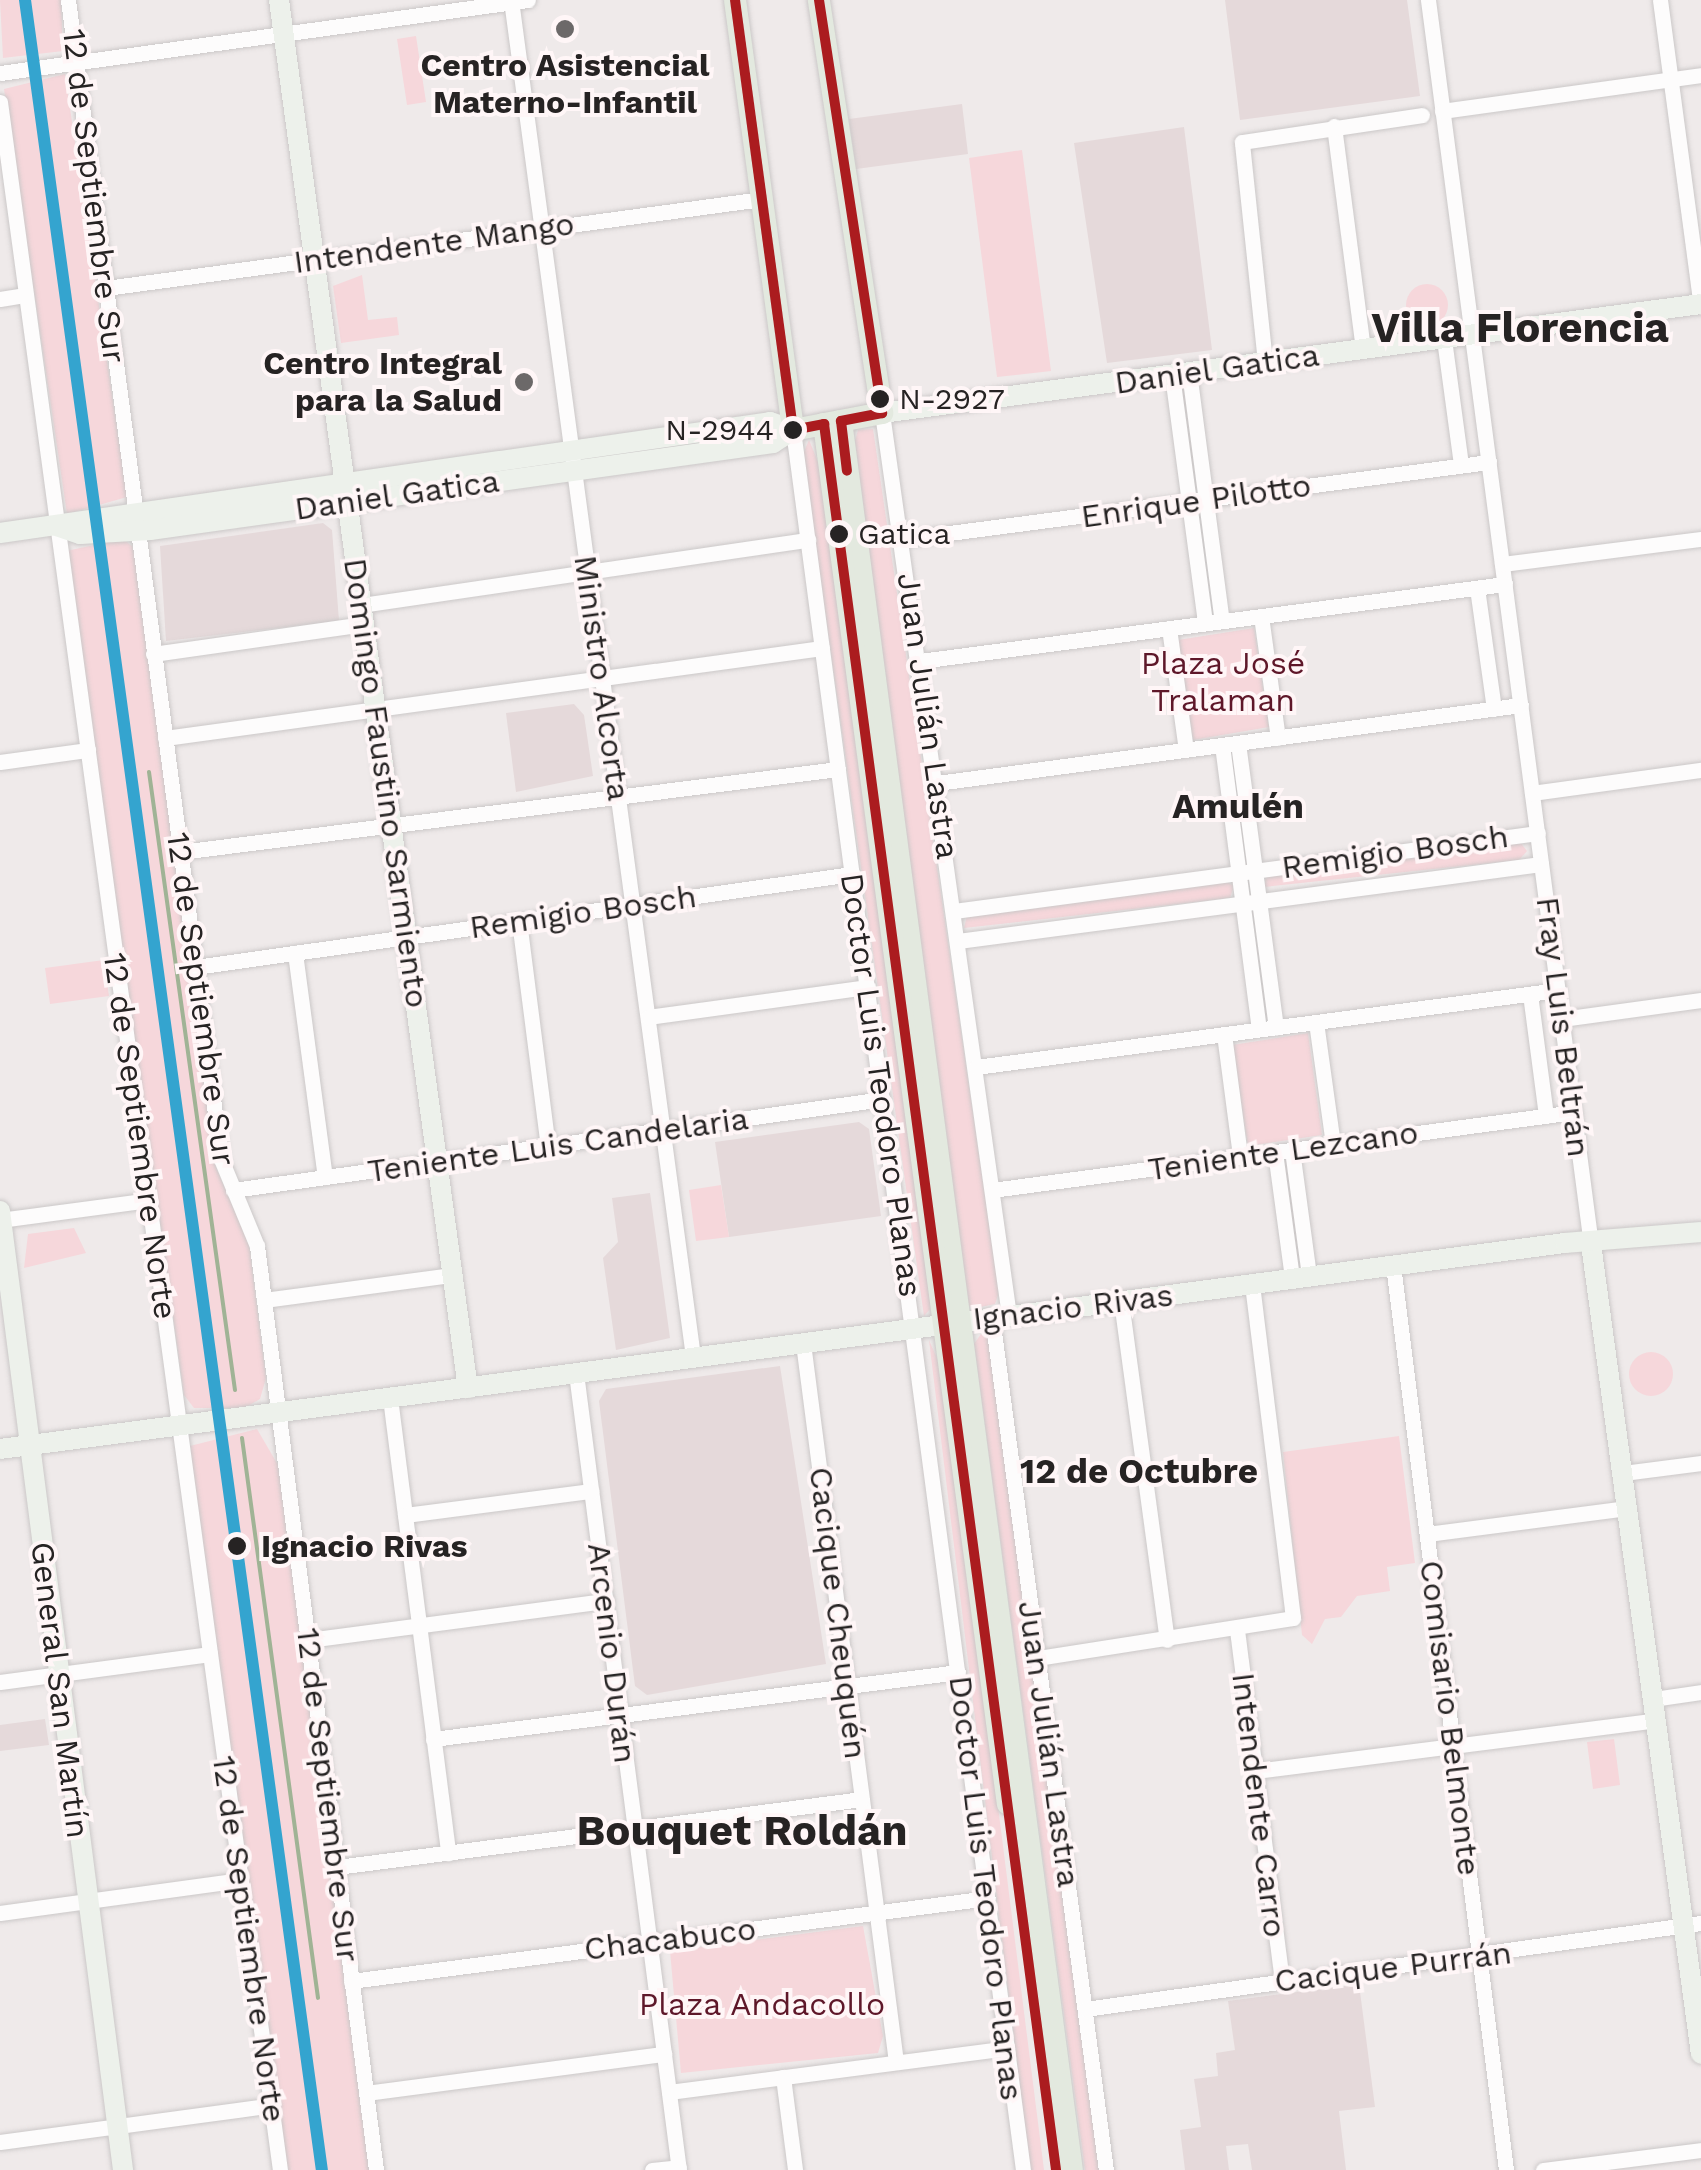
<!DOCTYPE html>
<meta charset="utf-8">
<style>
body{margin:0}
#map{position:relative;width:1701px;height:2170px;overflow:hidden;background:#efeaea;font-family:"Work Sans",sans-serif}
div>[style]{position:absolute}
.built>*{inset:0;background:#e5d9da}
.green>*{inset:0;background:#f6d7db}
.round{border-radius:50%}
.stream>*{height:4px;margin:-2px;padding:0 2px;transform-origin:2px;border-radius:2px;background:#a0b395}
.roads{filter:drop-shadow(0 0 2px #cbc8c8) drop-shadow(0 0 2px #cbc8c8)}
.minor>*{height:15px;margin:-7.5px;padding:0 7.5px;transform-origin:7.5px;border-radius:7.5px;background:#fdfcfc}
.major>*{height:20px;margin:-10px;padding:0 10px;transform-origin:10px;border-radius:10px;background:#edf1eb}
.highway>*{height:22px;margin:-11px;padding:0 11px;transform-origin:11px;border-radius:11px;background:#e3e9df}
.bus-1>*{height:10px;margin:-5px;padding:0 5px;transform-origin:5px;border-radius:5px;background:#ab1c1f}
.rail-1>*{height:12px;margin:-6px;padding:0 6px;transform-origin:6px;border-radius:6px;background:#34a4cf}
.dots>*{width:28px;height:28px;translate:-50% -50%;box-sizing:border-box;border:5px solid #fff6f7;border-radius:50%}
span{translate:-50% -50%;white-space:nowrap;text-align:center;line-height:1.15;-webkit-text-stroke:8px #fff6f7;paint-order:stroke}
.bus-label{font-size:30px;color:#262323}
.left{translate:0 -50%;text-align:left}
.right{translate:-100% -50%;text-align:right}
.poi-label{font-size:32px;color:#262323;font-weight:700}
.street-label{font-size:32px;color:#262323}
.park-label{font-size:32px;color:#5e1729}
.stop-label{font-size:32px;color:#262323;font-weight:700}
.neighbourhood-label{font-size:35px;color:#262323;font-weight:700}
.district-label{font-size:42px;color:#262323;font-weight:700}
</style>
<div id="map">
<div class="built">
<div style="clip-path:polygon(1225px 0,1407px 0,1420px 96px,1240px 120px)"></div>
<div style="clip-path:polygon(962px 104px,968px 154px,856px 169px,849px 119px)"></div>
<div style="clip-path:polygon(1184px 127px,1212px 350px,1107px 363px,1074px 143px)"></div>
<div style="clip-path:polygon(323px 523px,332px 530px,339px 621px,166px 641px,160px 546px)"></div>
<div style="clip-path:polygon(574px 704px,584px 715px,593px 776px,516px 792px,506px 713px)"></div>
<div style="clip-path:polygon(859px 1122px,869px 1129px,881px 1216px,729px 1237px,715px 1142px)"></div>
<div style="clip-path:polygon(650px 1193px,670px 1338px,616px 1350px,603px 1258px,618px 1242px,612px 1198px)"></div>
<div style="clip-path:polygon(780px 1366px,826px 1664px,647px 1695px,635px 1686px,599px 1401px,606px 1389px)"></div>
<div style="clip-path:polygon(45px 1719px,49px 1745px,0 1751px,0 1725px)"></div>
<div style="clip-path:polygon(1359px 1984px,1375px 2107px,1339px 2111px,1346px 2170px,1252px 2170px,1248px 2144px,1226px 2146px,1229px 2170px,1185px 2170px,1180px 2130px,1201px 2127px,1194px 2079px,1218px 2076px,1216px 2053px,1235px 2050px,1228px 2001px)"></div>
</div>
<div class="green">
<div style="clip-path:polygon(0 0,61px 0,63px 51px,3px 58px)"></div>
<div style="clip-path:polygon(416px 36px,426px 102px,407px 105px,397px 39px)"></div>
<div style="clip-path:polygon(65px 74px,127px 497px,67px 514px,4px 89px)"></div>
<div style="clip-path:polygon(1022px 150px,1051px 371px,997px 377px,969px 158px)"></div>
<div style="clip-path:polygon(362px 275px,368px 320px,397px 317px,399px 335px,341px 343px,333px 286px)"></div>
<div class="round" style="left:1406px;top:284px;width:42px;height:42px"></div>
<div style="clip-path:polygon(873px 429px,999px 1292px,995px 1304px,976px 1308px,966px 1305px,960px 1278px,855px 441px,858px 430px)"></div>
<div style="clip-path:polygon(809px 440px,824px 476px,931px 1308px,924px 1316px,803px 454px)"></div>
<div style="clip-path:polygon(123px 539px,133px 547px,216px 1168px,249px 1244px,266px 1378px,260px 1399px,244px 1408px,194px 1408px,184px 1395px,66px 551px)"></div>
<div style="clip-path:polygon(1254px 628px,1269px 727px,1193px 740px,1178px 640px)"></div>
<div style="clip-path:polygon(1520px 842px,1527px 851px,1519px 860px,1264px 887px,1266px 876px)"></div>
<div style="clip-path:polygon(1224px 880px,1234px 886px,1230px 898px,964px 928px,967px 916px)"></div>
<div style="clip-path:polygon(104px 960px,109px 996px,50px 1004px,45px 968px)"></div>
<div style="clip-path:polygon(1308px 1033px,1322px 1135px,1248px 1146px,1232px 1045px)"></div>
<div style="clip-path:polygon(721px 1185px,729px 1237px,696px 1241px,689px 1190px)"></div>
<div style="clip-path:polygon(74px 1228px,86px 1253px,24px 1268px,28px 1234px)"></div>
<div style="clip-path:polygon(981px 1334px,988px 1337px,1099px 2170px,1085px 2170px,974px 1344px)"></div>
<div style="clip-path:polygon(929px 1340px,943px 1372px,1044px 2170px,1030px 2170px)"></div>
<div class="round" style="left:1629px;top:1352px;width:44px;height:44px"></div>
<div style="clip-path:polygon(257px 1429px,278px 1465px,369px 2170px,287px 2170px,190px 1446px)"></div>
<div style="clip-path:polygon(1399px 1436px,1415px 1563px,1387px 1567px,1390px 1591px,1357px 1596px,1341px 1617px,1325px 1619px,1312px 1644px,1302px 1635px,1283px 1452px)"></div>
<div style="clip-path:polygon(1614px 1739px,1620px 1785px,1593px 1789px,1587px 1742px)"></div>
<div style="clip-path:polygon(863px 1926px,883px 2036px,878px 2053px,681px 2073px,670px 1951px)"></div>
</div>
<div class="stream">
<div style="left:149px;top:772px;width:624px;rotate:82.08deg"></div>
<div style="left:242px;top:1438px;width:565px;rotate:82.27deg"></div>
</div>
<div class="roads">
<div class="minor">
<div style="left:68px;top:0;width:1169px;rotate:82.48deg"></div>
<div style="left:221px;top:1159px;width:94px;rotate:67.5deg"></div>
<div style="left:257px;top:1246px;width:932px;rotate:82.66deg"></div>
<div style="left:511px;top:0;width:1369px;rotate:82.36deg"></div>
<div style="left:1428px;top:0;width:1255px;rotate:82.54deg"></div>
<div style="left:1660px;top:0;width:309px;rotate:82.4deg"></div>
<div style="left:0;top:73px;width:533px;rotate:-7.87deg"></div>
<div style="left:0;top:102px;width:2087px;rotate:82.29deg"></div>
<div style="left:1442px;top:111px;width:261px;rotate:-7.9deg"></div>
<div style="left:1334px;top:126px;width:225px;rotate:82.6deg"></div>
<div style="left:106px;top:288px;width:662px;rotate:-7.73deg"></div>
<div style="left:0;top:299px;width:26px;rotate:-9deg"></div>
<div style="left:1444px;top:339px;width:127px;rotate:82.3deg"></div>
<div style="left:1265px;top:362px;width:221px;rotate:-96deg"></div>
<div style="left:1242px;top:142px;width:182px;rotate:-8.5deg"></div>
<div style="left:1189px;top:372px;width:251px;rotate:82.5deg"></div>
<div style="left:1172px;top:375px;width:250px;rotate:82.4deg"></div>
<div style="left:882px;top:413px;width:911px;rotate:81.99deg"></div>
<div style="left:793px;top:430px;width:1755px;rotate:82.47deg"></div>
<div style="left:904px;top:539px;width:590px;rotate:-7.5deg"></div>
<div style="left:1502px;top:564px;width:201px;rotate:-7.2deg"></div>
<div style="left:1477px;top:588px;width:122px;rotate:82deg"></div>
<div style="left:361px;top:605px;width:452px;rotate:-8.3deg"></div>
<div style="left:1261px;top:616px;width:123px;rotate:82.1deg"></div>
<div style="left:1169px;top:628px;width:123px;rotate:82.1deg"></div>
<div style="left:153px;top:654px;width:213px;rotate:-8.1deg"></div>
<div style="left:920px;top:661px;width:590px;rotate:-7.5deg"></div>
<div style="left:165px;top:738px;width:663px;rotate:-7.8deg"></div>
<div style="left:1238px;top:743px;width:287px;rotate:82.4deg"></div>
<div style="left:1222px;top:745px;width:286px;rotate:82.6deg"></div>
<div style="left:0;top:762px;width:89px;rotate:-7.8deg"></div>
<div style="left:937px;top:783px;width:589px;rotate:-7.61deg"></div>
<div style="left:1532px;top:793px;width:171px;rotate:-7.8deg"></div>
<div style="left:180px;top:852px;width:663px;rotate:-7.19deg"></div>
<div style="left:954px;top:911px;width:589px;rotate:-7.61deg"></div>
<div style="left:519px;top:921px;width:227px;rotate:82.7deg"></div>
<div style="left:958px;top:941px;width:588px;rotate:-7.52deg"></div>
<div style="left:295px;top:953px;width:226px;rotate:82.4deg"></div>
<div style="left:195px;top:967px;width:664px;rotate:-8.06deg"></div>
<div style="left:1530px;top:994px;width:123px;rotate:82.5deg"></div>
<div style="left:648px;top:1017px;width:222px;rotate:-7.8deg"></div>
<div style="left:1562px;top:1019px;width:140px;rotate:-7.8deg"></div>
<div style="left:1316px;top:1022px;width:123px;rotate:82.1deg"></div>
<div style="left:1224px;top:1034px;width:123px;rotate:82.5deg"></div>
<div style="left:976px;top:1067px;width:587px;rotate:-7.54deg"></div>
<div style="left:1292px;top:1150px;width:127px;rotate:82.3deg"></div>
<div style="left:1275px;top:1152px;width:127px;rotate:82.3deg"></div>
<div style="left:233px;top:1190px;width:656px;rotate:-7.97deg"></div>
<div style="left:992px;top:1190px;width:587px;rotate:-7.63deg"></div>
<div style="left:0;top:1220px;width:150px;rotate:-7.6deg"></div>
<div style="left:1393px;top:1265px;width:912px;rotate:82.88deg"></div>
<div style="left:264px;top:1300px;width:190px;rotate:-7.6deg"></div>
<div style="left:1121px;top:1301px;width:342px;rotate:82.3deg"></div>
<div style="left:992px;top:1317px;width:861px;rotate:82.39deg"></div>
<div style="left:803px;top:1343px;width:725px;rotate:82.63deg"></div>
<div style="left:576px;top:1373px;width:804px;rotate:82.64deg"></div>
<div style="left:390px;top:1398px;width:459px;rotate:82.7deg"></div>
<div style="left:1623px;top:1473px;width:79px;rotate:-7.3deg"></div>
<div style="left:405px;top:1515px;width:188px;rotate:-7.4deg"></div>
<div style="left:1427px;top:1534px;width:202px;rotate:-7.4deg"></div>
<div style="left:1237px;top:1630px;width:353px;rotate:82.7deg"></div>
<div style="left:308px;top:1640px;width:301px;rotate:-7.5deg"></div>
<div style="left:1038px;top:1658px;width:258px;rotate:-8.9deg"></div>
<div style="left:1293px;top:1618px;width:337px;rotate:-97deg"></div>
<div style="left:0;top:1682px;width:212px;rotate:-7.6deg"></div>
<div style="left:1653px;top:1699px;width:49px;rotate:-8.3deg"></div>
<div style="left:433px;top:1739px;width:529px;rotate:-7.27deg"></div>
<div style="left:1255px;top:1771px;width:404px;rotate:-7.2deg"></div>
<div style="left:337px;top:1867px;width:529px;rotate:-7.38deg"></div>
<div style="left:0;top:1913px;width:243px;rotate:-7.8deg"></div>
<div style="left:351px;top:1981px;width:642px;rotate:-7.42deg"></div>
<div style="left:1085px;top:2009px;width:622px;rotate:-7.95deg"></div>
<div style="left:783px;top:2077px;width:94px;rotate:82.6deg"></div>
<div style="left:669px;top:2092px;width:341px;rotate:-7.4deg"></div>
<div style="left:366px;top:2093px;width:301px;rotate:-7.5deg"></div>
<div style="left:0;top:2142px;width:275px;rotate:-7.7deg"></div>
<div style="left:652px;top:2170px;width:27px;rotate:-6deg"></div>
<div style="left:1543px;top:2170px;width:159px;rotate:-7.2deg"></div>
</div>
<div class="major">
<div style="left:279px;top:0;width:1401px;rotate:82.25deg"></div>
<div style="left:882px;top:413px;width:826px;rotate:-7.58deg"></div>
<div style="left:0;top:533px;width:778px;rotate:-8.2deg"></div>
<div style="left:770px;top:422px;width:24px;rotate:19deg"></div>
<div style="left:793px;top:430px;width:24px;rotate:147deg"></div>
<div style="left:773px;top:443px;width:629px;rotate:172.05deg"></div>
<div style="left:150px;top:530px;width:70px;rotate:176.7deg"></div>
<div style="left:80px;top:534px;width:24px;rotate:-161deg"></div>
<div style="left:0;top:1211px;width:967px;rotate:82.69deg"></div>
<div style="left:1591px;top:1244px;width:817px;rotate:82.27deg"></div>
<div style="left:0;top:1449px;width:1578px;rotate:-7.5deg"></div>
<div style="left:1565px;top:1243px;width:136px;rotate:-4.6deg"></div>
</div>
<div class="highway">
<div style="left:735px;top:0;width:434px;rotate:82.3deg"></div>
<div style="left:793px;top:430px;width:91px;rotate:-10.8deg"></div>
<div style="left:882px;top:413px;width:418px;rotate:-98.7deg"></div>
<div style="left:841px;top:421px;width:1764px;rotate:82.48deg"></div>
<div style="left:824px;top:424px;width:1392px;rotate:82.41deg"></div>
</div>
</div>
<div class="bus-1">
<div style="left:735px;top:0;width:434px;rotate:82.3deg"></div>
<div style="left:793px;top:430px;width:32px;rotate:-11deg"></div>
<div style="left:824px;top:424px;width:1761px;rotate:82.43deg"></div>
<div style="left:819px;top:0;width:418px;rotate:81.3deg"></div>
<div style="left:882px;top:413px;width:42px;rotate:169deg"></div>
<div style="left:841px;top:421px;width:50px;rotate:83.2deg"></div>
</div>
<div class="rail-1">
<div style="left:25px;top:0;width:2190px;rotate:82.21deg"></div>
</div>
<div class="dots">
<div style="left:565px;top:29px;background:#6c6969"></div>
<div style="left:524px;top:382px;background:#6c6969"></div>
<div style="left:880px;top:399px;background:#262323"></div>
<div style="left:793px;top:430px;background:#262323"></div>
<div style="left:839px;top:534px;background:#262323"></div>
<div style="left:237px;top:1546px;background:#262323"></div>
</div>
<div class="bus-label">
<span class="left" style="left:899px;top:399px">N-2927</span>
<span class="right" style="left:774px;top:430px">N-2944</span>
<span class="left" style="left:858px;top:534px">Gatica</span>
</div>
<div class="poi-label">
<span style="left:565px;top:84px">Centro Asistencial<br>Materno-Infantil</span>
<span class="right" style="left:502px;top:382px">Centro Integral<br>para la Salud</span>
</div>
<div class="street-label">
<span style="left:94px;top:196px;rotate:83deg">12 de Septiembre Sur</span>
<span style="left:434px;top:243px;rotate:-8deg">Intendente Mango</span>
<span style="left:1217px;top:369px;rotate:-8deg">Daniel Gatica</span>
<span style="left:397px;top:495px;rotate:-8deg">Daniel Gatica</span>
<span style="left:1196px;top:501px;rotate:-8deg">Enrique Pilotto</span>
<span style="left:602px;top:678px;rotate:82deg">Ministro Alcorta</span>
<span style="left:928px;top:716px;rotate:82deg">Juan Julián Lastra</span>
<span style="left:386px;top:783px;rotate:82deg">Domingo Faustino Sarmiento</span>
<span style="left:1395px;top:852px;rotate:-8deg">Remigio Bosch</span>
<span style="left:583px;top:912px;rotate:-8deg">Remigio Bosch</span>
<span style="left:201px;top:999px;rotate:82deg">12 de Septiembre Sur</span>
<span style="left:1563px;top:1027px;rotate:83deg">Fray Luis Beltrán</span>
<span style="left:881px;top:1085px;rotate:82deg">Doctor Luis Teodoro Planas</span>
<span style="left:140px;top:1136px;rotate:82deg">12 de Septiembre Norte</span>
<span style="left:558px;top:1145px;rotate:-8deg">Teniente Luis Candelaria</span>
<span style="left:1283px;top:1151px;rotate:-8deg">Teniente Lezcano</span>
<span style="left:1073px;top:1307px;rotate:-7deg">Ignacio Rivas</span>
<span style="left:838px;top:1613px;rotate:83deg">Cacique Cheuquén</span>
<span style="left:612px;top:1653px;rotate:83deg">Arcenio Durán</span>
<span style="left:60px;top:1690px;rotate:83deg">General San Martín</span>
<span style="left:1450px;top:1718px;rotate:83deg">Comisario Belmonte</span>
<span style="left:1049px;top:1744px;rotate:82deg">Juan Julián Lastra</span>
<span style="left:328px;top:1795px;rotate:83deg">12 de Septiembre Sur</span>
<span style="left:1259px;top:1805px;rotate:83deg">Intendente Carro</span>
<span style="left:986px;top:1888px;rotate:83deg">Doctor Luis Teodoro Planas</span>
<span style="left:249px;top:1939px;rotate:82deg">12 de Septiembre Norte</span>
<span style="left:670px;top:1939px;rotate:-7deg">Chacabuco</span>
<span style="left:1393px;top:1967px;rotate:-7deg">Cacique Purrán</span>
</div>
<div class="park-label">
<span style="left:1223px;top:682px">Plaza José<br>Tralaman</span>
<span style="left:762px;top:2004px">Plaza Andacollo</span>
</div>
<div class="stop-label">
<span class="left" style="left:261px;top:1546px">Ignacio Rivas</span>
</div>
<div class="neighbourhood-label">
<span style="left:1238px;top:806px">Amulén</span>
<span style="left:1139px;top:1471px">12 de Octubre</span>
</div>
<div class="district-label">
<span style="left:1520px;top:328px">Villa Florencia</span>
<span style="left:742px;top:1831px">Bouquet Roldán</span>
</div>
</div>
